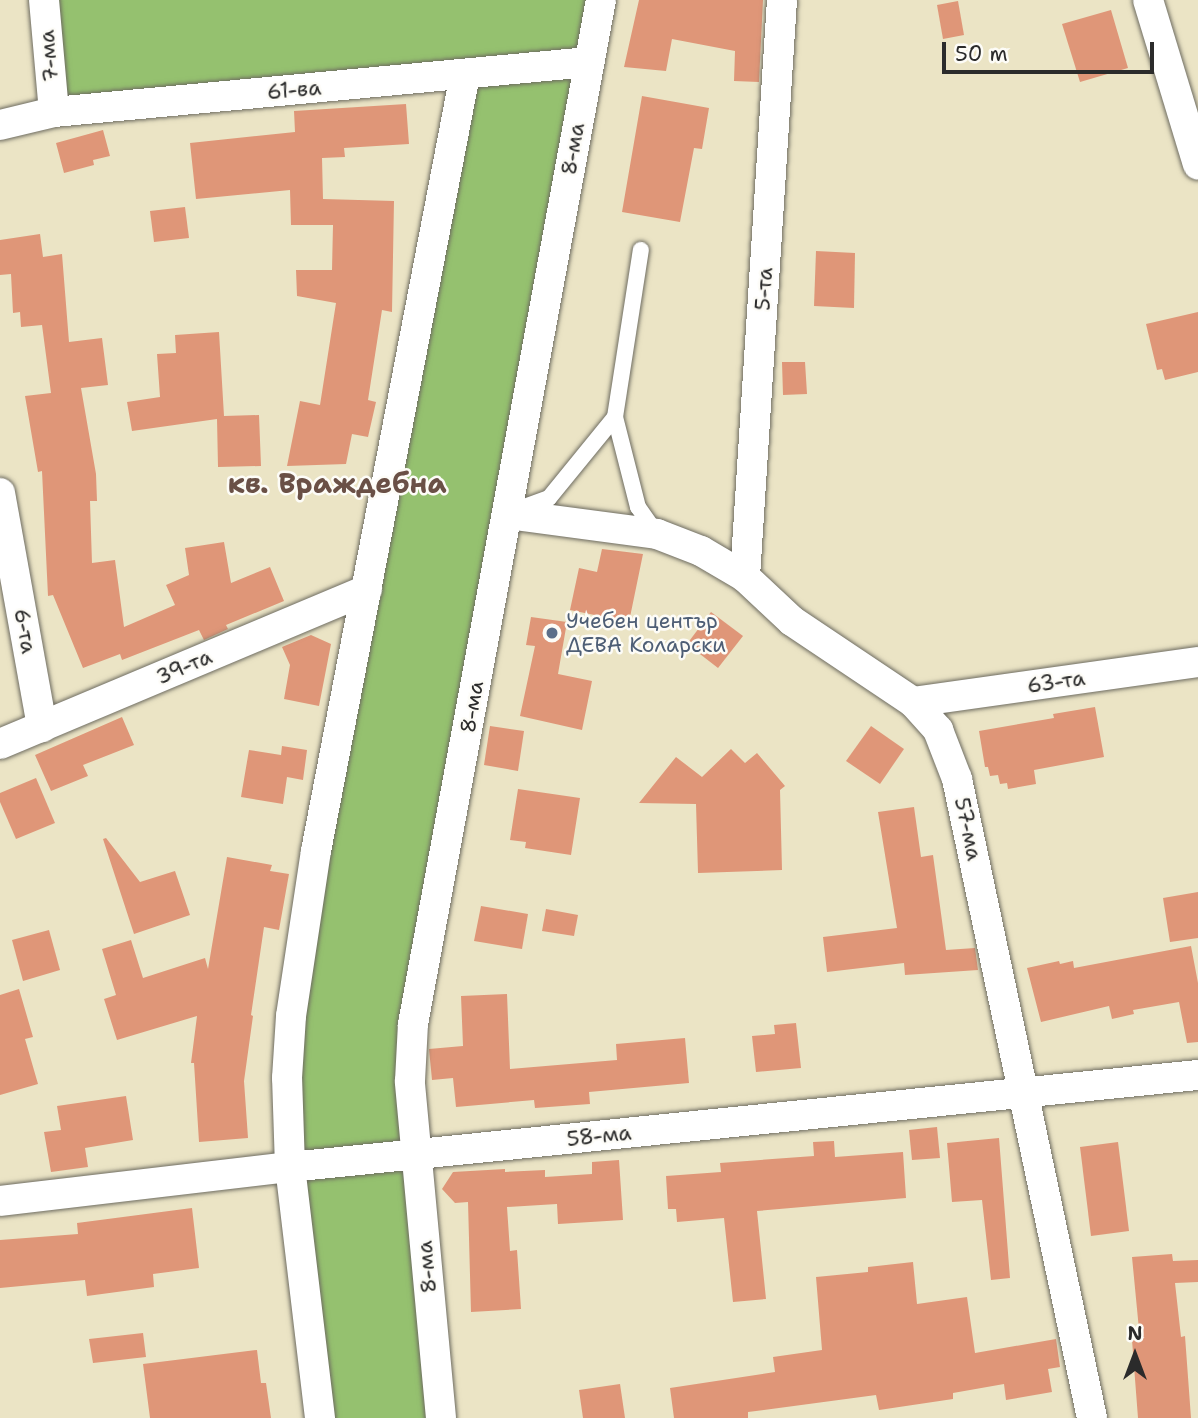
<!DOCTYPE html>
<meta charset="utf-8">
<style>
body{margin:0}
#map{position:relative;width:1198px;height:1418px;overflow:hidden;background:#ebe4c5;font-family:"Shantell Sans",sans-serif}
div>[style]{position:absolute}
.green>*{inset:0;background:#95c16f}
.building>*{inset:0;background:#df9678}
.roads{filter:drop-shadow(0 0 2px #6e6c61) drop-shadow(0 0 2px #6e6c61)}
.service>*{height:16px;margin:-8px;padding:0 8px;transform-origin:8px;border-radius:8px;background:#fff}
.minor>*{height:30px;margin:-15px;padding:0 15px;transform-origin:15px;border-radius:15px;background:#fff}
.dots>*{width:19px;height:19px;translate:-50% -50%;box-sizing:border-box;border:4px solid #fdfcf7;border-radius:50%}
span{translate:-50% -50%;white-space:nowrap;text-align:center;line-height:1.15;-webkit-text-stroke:5px #fdfcf7;paint-order:stroke}
.street-label{font-size:21px;color:#2b2b2b}
.service-label{font-size:21px;color:#4e5e75}
.left{translate:0 -50%;text-align:left}
.district-label{font-size:28px;color:#6a5046;font-weight:700}
.north{position:absolute;left:1100px;top:1320px;width:70px;height:70px;-webkit-text-stroke:5px #fdfcf7;paint-order:stroke;rotate:0deg;font-size:19px;font-weight:700;line-height:28px;text-align:center;color:#2b2b2b}
.north::after{content:'';display:block;margin:auto;width:24px;height:32px;background:#2b2b2b;clip-path:polygon(50% 0,100% 100%,50% 72%,0 100%)}
.scale{position:absolute;left:942px;top:42px;width:212px;height:32px;box-sizing:border-box;border:4px solid #2b2b2b;border-top:0;padding-left:9px;font-size:21px;line-height:24px;white-space:nowrap;color:#2b2b2b;-webkit-text-stroke:5px #fdfcf7;paint-order:stroke}
</style>
<div id="map">
<div class="green">
<div style="clip-path:polygon(44px 0,601px 0,413px 1024px,441px 1418px,320px 1418px,287px 1078px,465px 75px,54px 112px)"></div>
</div>
<div class="building">
<div style="clip-path:polygon(639px 0,763px 0,759px 82px,734px 81px,735px 51px,672px 39px,666px 71px,624px 67px)"></div>
<div style="clip-path:polygon(958px 1px,964px 35px,943px 39px,937px 5px)"></div>
<div style="clip-path:polygon(1111px 10px,1128px 68px,1080px 82px,1062px 24px)"></div>
<div style="clip-path:polygon(642px 96px,709px 108px,702px 149px,694px 148px,680px 222px,622px 212px)"></div>
<div style="clip-path:polygon(406px 104px,409px 144px,344px 148px,345px 157px,322px 158px,323px 199px,394px 201px,392px 312px,382px 310px,368px 400px,376px 402px,368px 437px,352px 434px,346px 464px,287px 466px,300px 401px,320px 405px,336px 303px,297px 296px,296px 270px,332px 270px,333px 225px,291px 225px,290px 190px,196px 199px,190px 143px,295px 132px,294px 111px)"></div>
<div style="clip-path:polygon(103px 130px,110px 156px,93px 160px,94px 165px,64px 173px,56px 143px)"></div>
<div style="clip-path:polygon(185px 207px,189px 238px,154px 242px,150px 211px)"></div>
<div style="clip-path:polygon(40px 234px,43px 257px,62px 254px,69px 342px,102px 338px,108px 385px,81px 388px,96px 474px,97px 501px,90px 501px,92px 563px,115px 560px,124px 627px,175px 605px,166px 585px,189px 575px,185px 548px,224px 542px,231px 583px,270px 567px,284px 601px,226px 625px,228px 629px,204px 640px,199px 630px,122px 660px,120px 654px,83px 668px,53px 595px,48px 596px,42px 471px,38px 472px,25px 396px,51px 393px,42px 325px,21px 327px,20px 312px,13px 313px,11px 274px,0 275px,0 240px)"></div>
<div style="clip-path:polygon(816px 251px,855px 253px,854px 308px,814px 306px)"></div>
<div style="clip-path:polygon(1198px 312px,1198px 372px,1165px 380px,1162px 369px,1157px 370px,1146px 324px)"></div>
<div style="clip-path:polygon(219px 332px,224px 416px,259px 415px,261px 466px,218px 467px,217px 419px,132px 431px,127px 402px,160px 397px,157px 354px,176px 353px,175px 335px)"></div>
<div style="clip-path:polygon(782px 362px,805px 362px,807px 394px,783px 395px)"></div>
<div style="clip-path:polygon(602px 549px,643px 554px,629px 622px,570px 610px,579px 568px,597px 572px)"></div>
<div style="clip-path:polygon(711px 612px,743px 636px,718px 668px,687px 644px)"></div>
<div style="clip-path:polygon(531px 617px,567px 622px,558px 674px,592px 681px,582px 730px,520px 716px,535px 646px,526px 645px)"></div>
<div style="clip-path:polygon(311px 635px,331px 644px,319px 706px,284px 699px,290px 665px,282px 647px)"></div>
<div style="clip-path:polygon(1095px 707px,1104px 757px,1034px 770px,1036px 784px,1008px 789px,1007px 783px,1000px 784px,998px 775px,990px 776px,988px 767px,985px 767px,979px 731px,1054px 718px,1053px 714px)"></div>
<div style="clip-path:polygon(122px 717px,134px 745px,83px 765px,88px 776px,51px 791px,35px 755px)"></div>
<div style="clip-path:polygon(490px 726px,524px 731px,518px 771px,484px 765px)"></div>
<div style="clip-path:polygon(871px 726px,904px 749px,880px 784px,846px 761px)"></div>
<div style="clip-path:polygon(282px 746px,307px 750px,303px 780px,287px 777px,283px 804px,241px 797px,249px 750px,281px 755px)"></div>
<div style="clip-path:polygon(731px 749px,745px 763px,757px 753px,785px 786px,780px 790px,782px 870px,698px 873px,696px 804px,639px 803px,676px 757px,702px 777px)"></div>
<div style="clip-path:polygon(36px 778px,55px 823px,16px 839px,0 802px,0 793px)"></div>
<div style="clip-path:polygon(518px 789px,580px 798px,571px 855px,525px 848px,526px 842px,510px 840px)"></div>
<div style="clip-path:polygon(914px 807px,921px 857px,933px 855px,946px 950px,975px 948px,978px 970px,905px 975px,904px 963px,827px 972px,823px 937px,897px 928px,878px 812px)"></div>
<div style="clip-path:polygon(106px 838px,140px 882px,175px 871px,190px 915px,134px 934px,103px 839px)"></div>
<div style="clip-path:polygon(227px 857px,272px 865px,270px 871px,289px 874px,279px 930px,264px 927px,251px 1015px,253px 1016px,244px 1081px,248px 1138px,199px 1142px,194px 1063px,191px 1063px,197px 1016px,117px 1040px,104px 999px,116px 995px,102px 949px,131px 940px,143px 978px,205px 958px,208px 969px)"></div>
<div style="clip-path:polygon(1198px 892px,1198px 938px,1170px 942px,1163px 898px)"></div>
<div style="clip-path:polygon(481px 906px,528px 914px,522px 949px,474px 941px)"></div>
<div style="clip-path:polygon(546px 909px,578px 915px,574px 936px,542px 931px)"></div>
<div style="clip-path:polygon(49px 930px,60px 970px,23px 981px,12px 940px)"></div>
<div style="clip-path:polygon(1191px 946px,1198px 983px,1198px 1042px,1187px 1043px,1179px 1002px,1133px 1010px,1134px 1014px,1112px 1019px,1109px 1006px,1041px 1022px,1027px 968px,1059px 961px,1060px 964px,1073px 961px,1074px 968px)"></div>
<div style="clip-path:polygon(19px 989px,33px 1037px,25px 1039px,38px 1084px,0 1095px,0 995px)"></div>
<div style="clip-path:polygon(507px 994px,510px 1069px,617px 1060px,616px 1044px,685px 1038px,689px 1083px,589px 1092px,590px 1104px,535px 1108px,534px 1100px,456px 1107px,453px 1078px,432px 1080px,429px 1049px,463px 1046px,461px 996px)"></div>
<div style="clip-path:polygon(796px 1023px,801px 1068px,756px 1072px,752px 1036px,775px 1034px,774px 1025px)"></div>
<div style="clip-path:polygon(126px 1096px,133px 1140px,85px 1148px,88px 1167px,51px 1172px,44px 1132px,61px 1130px,57px 1106px)"></div>
<div style="clip-path:polygon(937px 1127px,940px 1158px,912px 1160px,909px 1130px)"></div>
<div style="clip-path:polygon(999px 1138px,1010px 1278px,991px 1280px,982px 1200px,952px 1202px,947px 1143px)"></div>
<div style="clip-path:polygon(834px 1141px,835px 1157px,903px 1152px,906px 1198px,757px 1211px,766px 1299px,733px 1302px,724px 1218px,677px 1222px,676px 1209px,668px 1209px,666px 1176px,721px 1172px,720px 1163px,814px 1156px,813px 1142px)"></div>
<div style="clip-path:polygon(1118px 1142px,1129px 1231px,1091px 1236px,1080px 1147px)"></div>
<div style="clip-path:polygon(619px 1160px,623px 1220px,558px 1224px,557px 1204px,507px 1207px,510px 1251px,517px 1250px,521px 1309px,471px 1312px,468px 1202px,455px 1203px,442px 1189px,453px 1172px,505px 1169px,505px 1172px,545px 1170px,545px 1177px,592px 1174px,592px 1162px)"></div>
<div style="clip-path:polygon(192px 1208px,199px 1268px,153px 1274px,154px 1287px,87px 1296px,85px 1280px,0 1288px,0 1240px,78px 1234px,77px 1223px)"></div>
<div style="clip-path:polygon(1172px 1254px,1173px 1261px,1198px 1260px,1198px 1282px,1175px 1283px,1181px 1337px,1185px 1336px,1191px 1418px,1138px 1418px,1132px 1340px,1140px 1340px,1132px 1257px)"></div>
<div style="clip-path:polygon(913px 1262px,917px 1304px,967px 1297px,975px 1353px,1056px 1339px,1060px 1367px,1048px 1369px,1052px 1392px,1006px 1400px,1004px 1384px,953px 1393px,953px 1399px,879px 1410px,876px 1395px,748px 1412px,748px 1418px,674px 1418px,670px 1388px,775px 1372px,773px 1357px,822px 1350px,816px 1277px,868px 1272px,868px 1267px)"></div>
<div style="clip-path:polygon(143px 1333px,146px 1357px,93px 1363px,89px 1339px)"></div>
<div style="clip-path:polygon(257px 1350px,261px 1383px,266px 1383px,271px 1418px,150px 1418px,143px 1364px)"></div>
<div style="clip-path:polygon(620px 1384px,625px 1418px,583px 1418px,579px 1390px)"></div>
</div>
<div class="roads">
<div class="service">
<div style="left:615px;top:417px;width:93px;rotate:75.7deg"></div>
<div style="left:638px;top:507px;width:33px;rotate:55deg"></div>
<div style="left:516px;top:510px;width:35px;rotate:-20deg"></div>
<div style="left:549px;top:498px;width:104px;rotate:-50.8deg"></div>
<div style="left:615px;top:417px;width:169px;rotate:-81.2deg"></div>
</div>
<div class="minor">
<div style="left:44px;top:0;width:112px;rotate:84.9deg"></div>
<div style="left:1148px;top:0;width:172px;rotate:73.1deg"></div>
<div style="left:0;top:125px;width:56px;rotate:-13.5deg"></div>
<div style="left:54px;top:112px;width:537px;rotate:-5.34deg"></div>
<div style="left:0;top:493px;width:238px;rotate:79.8deg"></div>
<div style="left:507px;top:514px;width:151px;rotate:7.6deg"></div>
<div style="left:657px;top:534px;width:47px;rotate:21.1deg"></div>
<div style="left:701px;top:551px;width:51px;rotate:30.6deg"></div>
<div style="left:745px;top:577px;width:64px;rotate:43.1deg"></div>
<div style="left:792px;top:621px;width:146px;rotate:33.8deg"></div>
<div style="left:913px;top:702px;width:38px;rotate:48deg"></div>
<div style="left:938px;top:730px;width:53px;rotate:68.8deg"></div>
<div style="left:957px;top:779px;width:653px;rotate:78.07deg"></div>
<div style="left:745px;top:577px;width:578px;rotate:-86.33deg"></div>
<div style="left:913px;top:702px;width:288px;rotate:-8deg"></div>
<div style="left:0;top:744px;width:398px;rotate:-22.8deg"></div>
<div style="left:0;top:1201px;width:292px;rotate:-6.7deg"></div>
<div style="left:290px;top:1167px;width:913px;rotate:-5.79deg"></div>
<div style="left:320px;top:1418px;width:253px;rotate:-96.8deg"></div>
<div style="left:290px;top:1167px;width:89px;rotate:-91.9deg"></div>
<div style="left:287px;top:1078px;width:62px;rotate:-86.3deg"></div>
<div style="left:291px;top:1016px;width:167px;rotate:-81.4deg"></div>
<div style="left:316px;top:851px;width:791px;rotate:-79.14deg"></div>
<div style="left:441px;top:1418px;width:338px;rotate:-95.3deg"></div>
<div style="left:410px;top:1081px;width:57px;rotate:-87deg"></div>
<div style="left:413px;top:1024px;width:1041px;rotate:-79.6deg"></div>
</div>
</div>
<div class="dots">
<div style="left:552px;top:633px;background:#5c6f8a"></div>
</div>
<div class="street-label">
<span style="left:49px;top:56px;rotate:-95deg">7-ма</span>
<span style="left:294px;top:90px;rotate:-5deg">61-ва</span>
<span style="left:573px;top:149px;rotate:-80deg">8-ма</span>
<span style="left:764px;top:289px;rotate:-86deg">5-та</span>
<span style="left:25px;top:631px;rotate:80deg">6-та</span>
<span style="left:184px;top:667px;rotate:-23deg">39-та</span>
<span style="left:1056px;top:682px;rotate:-8deg">63-та</span>
<span style="left:472px;top:707px;rotate:-80deg">8-ма</span>
<span style="left:968px;top:829px;rotate:78deg">57-ма</span>
<span style="left:599px;top:1136px;rotate:-6deg">58-ма</span>
<span style="left:427px;top:1267px;rotate:-95deg">8-ма</span>
</div>
<div class="service-label">
<span class="left" style="left:566px;top:633px">Учебен център<br>ДЕВА Коларски</span>
</div>
<div class="district-label">
<span style="left:337px;top:483px">кв. Враждебна</span>
</div>
<div class="north">N</div>
<div class="scale">50 m</div>
</div>
